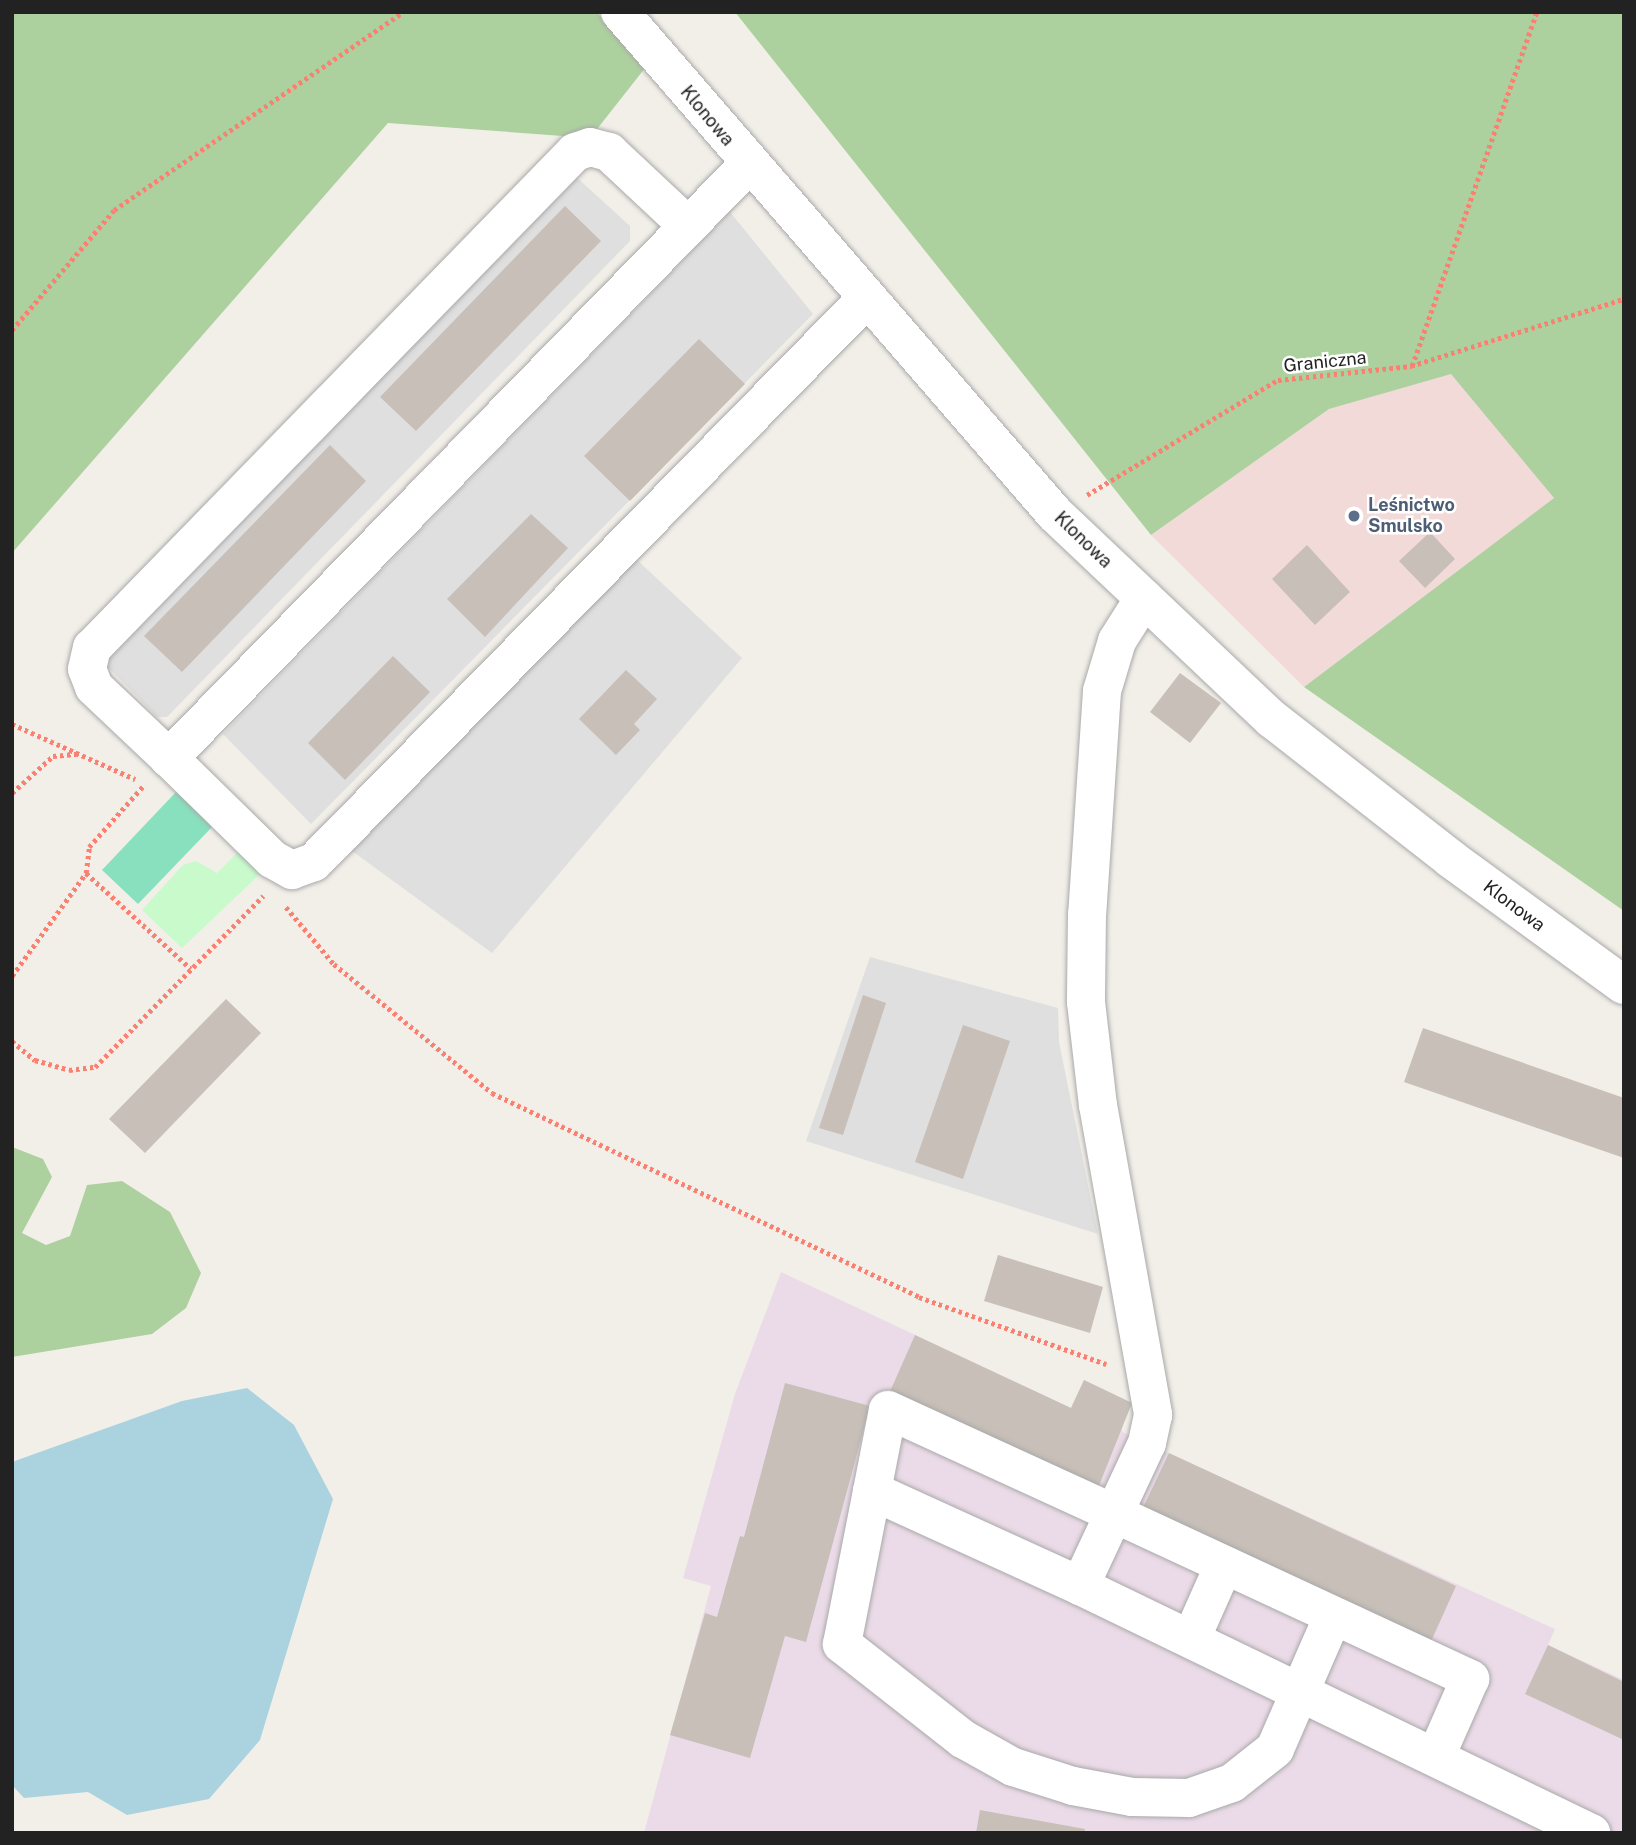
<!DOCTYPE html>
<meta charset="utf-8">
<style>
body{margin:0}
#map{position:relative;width:1636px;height:1845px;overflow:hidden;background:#f2efe9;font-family:"Public Sans",sans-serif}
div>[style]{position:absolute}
.residential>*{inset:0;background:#e0dfdf}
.commercial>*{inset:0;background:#f2dad9}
.industrial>*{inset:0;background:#ebdbe8}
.forest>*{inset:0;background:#add19e}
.park>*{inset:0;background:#c8facc}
.pitch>*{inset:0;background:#88e0be}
.water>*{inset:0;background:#aad3df}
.building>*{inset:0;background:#c7bfb8}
.path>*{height:4.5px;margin-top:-2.25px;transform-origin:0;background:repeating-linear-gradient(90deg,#fa8072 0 3.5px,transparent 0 7px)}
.roads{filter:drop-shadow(0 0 2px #a9a9a9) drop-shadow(0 0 2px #a9a9a9)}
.minor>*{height:38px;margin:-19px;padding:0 19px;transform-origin:19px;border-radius:19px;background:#fff}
.dots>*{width:19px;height:19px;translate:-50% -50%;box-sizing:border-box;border:4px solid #fff;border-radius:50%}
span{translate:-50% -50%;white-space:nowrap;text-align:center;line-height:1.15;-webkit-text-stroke:5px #fff;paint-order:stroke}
.street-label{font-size:18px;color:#222}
.service-label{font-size:18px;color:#4e5e75;font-weight:700}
.left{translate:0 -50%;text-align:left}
.frame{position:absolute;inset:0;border:14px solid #222;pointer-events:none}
</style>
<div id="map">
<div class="residential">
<div style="clip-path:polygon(573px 174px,630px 226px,630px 241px,167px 717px,157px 717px,105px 664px,105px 651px)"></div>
<div style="clip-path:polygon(730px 212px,813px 314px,311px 824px,223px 734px)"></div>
<div style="clip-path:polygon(636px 559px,742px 658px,492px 953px,352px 851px)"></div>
<div style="clip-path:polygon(870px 957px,1058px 1008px,1059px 1042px,1098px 1234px,806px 1141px)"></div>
</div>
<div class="commercial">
<div style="clip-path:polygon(1451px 373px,1554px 498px,1304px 687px,1151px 535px,1329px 409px)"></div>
</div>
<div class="industrial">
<div style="clip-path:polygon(781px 1272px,1071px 1408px,1084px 1380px,1132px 1403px,1121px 1430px,1124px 1433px,1555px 1629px,1548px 1645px,1624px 1680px,1624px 1833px,644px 1833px,711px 1586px,683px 1578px,735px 1394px)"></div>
</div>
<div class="forest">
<div style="clip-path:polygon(12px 12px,596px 12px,649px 63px,590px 138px,388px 123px,12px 553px)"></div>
<div style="clip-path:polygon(735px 12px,1624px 12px,1624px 911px,1304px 687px,1554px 498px,1451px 374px,1329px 409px,1151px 535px)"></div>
<div style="clip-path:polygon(12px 1147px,43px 1159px,52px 1177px,22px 1233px,46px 1245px,70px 1236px,87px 1185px,122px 1181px,170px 1212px,201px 1273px,186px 1308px,152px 1334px,12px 1357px)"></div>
</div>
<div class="park">
<div style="clip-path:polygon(243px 847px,263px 866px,260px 874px,182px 948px,142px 910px,183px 865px,196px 861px,217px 873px)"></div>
</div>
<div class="pitch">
<div style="clip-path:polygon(176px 792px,213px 826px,138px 904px,102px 870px)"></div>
</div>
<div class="water">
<div style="clip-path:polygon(247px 1388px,294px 1425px,333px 1499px,260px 1740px,209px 1799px,127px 1815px,88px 1792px,24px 1798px,12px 1785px,12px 1462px,182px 1401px)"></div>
</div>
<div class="building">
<div style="clip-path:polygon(565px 206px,601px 241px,416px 431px,380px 397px)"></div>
<div style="clip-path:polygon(699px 339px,745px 384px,630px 501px,584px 456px)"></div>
<div style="clip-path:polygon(330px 445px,366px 481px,182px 672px,144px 636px)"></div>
<div style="clip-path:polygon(531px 514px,568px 548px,485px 637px,447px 599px)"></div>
<div style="clip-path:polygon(1430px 532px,1455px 559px,1425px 588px,1399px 561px)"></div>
<div style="clip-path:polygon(1307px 545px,1350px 592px,1315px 625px,1272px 579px)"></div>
<div style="clip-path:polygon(393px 656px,430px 692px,345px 780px,308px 743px)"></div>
<div style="clip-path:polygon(626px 670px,657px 699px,634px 724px,640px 730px,616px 755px,579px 719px)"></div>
<div style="clip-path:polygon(1180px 673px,1221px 703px,1190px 743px,1150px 712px)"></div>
<div style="clip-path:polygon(863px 995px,886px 1003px,843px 1135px,819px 1128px)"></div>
<div style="clip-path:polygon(226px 999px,261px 1033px,145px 1153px,109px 1119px)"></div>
<div style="clip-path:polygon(963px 1025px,1010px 1041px,963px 1179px,915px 1162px)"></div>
<div style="clip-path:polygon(1423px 1028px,1624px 1098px,1624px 1158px,1404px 1082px)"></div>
<div style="clip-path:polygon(998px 1255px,1103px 1287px,1090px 1333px,984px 1301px)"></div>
<div style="clip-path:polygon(915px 1335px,1071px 1408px,1084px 1380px,1132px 1403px,1096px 1493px,888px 1396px)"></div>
<div style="clip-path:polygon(785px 1383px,870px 1406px,806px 1642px,785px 1636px,750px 1758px,670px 1735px,705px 1613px,717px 1617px,740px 1536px,744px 1537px)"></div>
<div style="clip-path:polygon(1169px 1453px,1456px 1586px,1428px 1648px,1140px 1514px)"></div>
<div style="clip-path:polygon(1548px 1645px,1624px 1682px,1624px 1740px,1525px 1694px)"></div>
<div style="clip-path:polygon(980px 1810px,1085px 1829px,1084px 1833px,976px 1833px)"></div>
</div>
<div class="path">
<div style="left:12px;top:330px;width:157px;rotate:-49.6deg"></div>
<div style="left:114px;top:210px;width:350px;rotate:-34.4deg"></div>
<div style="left:1412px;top:366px;width:375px;rotate:-70.6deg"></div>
<div style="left:1087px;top:495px;width:223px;rotate:-31.1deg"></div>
<div style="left:1278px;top:380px;width:134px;rotate:-6deg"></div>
<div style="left:1411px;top:366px;width:223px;rotate:-17.5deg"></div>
<div style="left:12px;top:724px;width:135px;rotate:24.1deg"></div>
<div style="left:12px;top:793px;width:55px;rotate:-42.1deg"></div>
<div style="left:53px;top:756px;width:25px;rotate:-5deg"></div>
<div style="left:86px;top:873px;width:142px;rotate:42.4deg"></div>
<div style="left:286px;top:907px;width:75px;rotate:49.9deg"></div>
<div style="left:334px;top:964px;width:204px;rotate:39.2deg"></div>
<div style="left:492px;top:1093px;width:473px;rotate:25.5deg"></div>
<div style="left:919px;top:1297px;width:199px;rotate:19.7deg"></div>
<div style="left:12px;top:976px;width:127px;rotate:-54.3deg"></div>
<div style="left:86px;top:873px;width:26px;rotate:-83deg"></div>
<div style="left:89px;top:847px;width:84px;rotate:-48.4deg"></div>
<div style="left:12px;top:1041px;width:30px;rotate:40deg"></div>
<div style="left:35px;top:1060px;width:35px;rotate:16deg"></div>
<div style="left:69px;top:1070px;width:26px;rotate:-7deg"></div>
<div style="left:95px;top:1067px;width:240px;rotate:-45.5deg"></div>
</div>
<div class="roads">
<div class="minor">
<div style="left:620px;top:12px;width:664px;rotate:49.09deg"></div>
<div style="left:1055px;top:514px;width:299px;rotate:43.4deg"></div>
<div style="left:1272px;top:719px;width:227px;rotate:38deg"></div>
<div style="left:1451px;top:859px;width:214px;rotate:36.1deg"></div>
<div style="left:748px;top:165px;width:829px;rotate:134.32deg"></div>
<div style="left:169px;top:758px;width:144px;rotate:44.4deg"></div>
<div style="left:272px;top:859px;width:23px;rotate:29deg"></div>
<div style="left:292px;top:870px;width:23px;rotate:-20deg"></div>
<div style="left:314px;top:862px;width:788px;rotate:-45.57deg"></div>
<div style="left:1144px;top:598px;width:51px;rotate:122.1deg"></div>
<div style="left:1117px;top:641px;width:52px;rotate:106.7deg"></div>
<div style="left:1102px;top:691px;width:224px;rotate:93.8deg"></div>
<div style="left:1087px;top:914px;width:88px;rotate:90.7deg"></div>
<div style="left:1086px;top:1002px;width:104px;rotate:83.4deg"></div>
<div style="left:1098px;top:1105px;width:315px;rotate:79.9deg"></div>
<div style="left:1153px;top:1415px;width:29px;rotate:102deg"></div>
<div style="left:1147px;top:1443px;width:158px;rotate:115.1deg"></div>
<div style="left:1080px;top:1586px;width:568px;rotate:25.8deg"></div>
<div style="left:169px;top:758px;width:103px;rotate:-136.6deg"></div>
<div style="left:94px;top:687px;width:19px;rotate:-111deg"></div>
<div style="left:87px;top:669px;width:22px;rotate:-77deg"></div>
<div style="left:92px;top:648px;width:692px;rotate:-45.76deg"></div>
<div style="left:575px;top:152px;width:16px;rotate:-18deg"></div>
<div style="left:590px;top:147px;width:20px;rotate:15deg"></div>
<div style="left:609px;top:152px;width:108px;rotate:43.1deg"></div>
<div style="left:872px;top:1491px;width:229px;rotate:24.5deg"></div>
<div style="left:1333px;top:1616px;width:145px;rotate:113.6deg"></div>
<div style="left:1275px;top:1749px;width:55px;rotate:141.7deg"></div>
<div style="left:1232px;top:1783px;width:46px;rotate:160.8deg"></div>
<div style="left:1189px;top:1798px;width:57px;rotate:-179deg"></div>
<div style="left:1132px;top:1797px;width:60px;rotate:-169.4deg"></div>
<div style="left:1073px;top:1786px;width:63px;rotate:-162.4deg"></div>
<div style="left:1013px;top:1767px;width:57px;rotate:-150.8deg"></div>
<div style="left:963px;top:1739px;width:154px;rotate:-141.9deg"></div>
<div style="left:842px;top:1644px;width:238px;rotate:-78.9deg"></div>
<div style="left:888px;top:1410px;width:247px;rotate:24.6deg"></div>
<div style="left:1113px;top:1513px;width:394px;rotate:24.9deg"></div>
<div style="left:1470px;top:1679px;width:84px;rotate:113.8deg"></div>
<div style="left:1191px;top:1639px;width:81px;rotate:-66deg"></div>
</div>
</div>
<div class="dots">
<div style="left:1354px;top:516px;background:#5c6f8a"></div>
</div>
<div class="street-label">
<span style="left:707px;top:116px;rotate:50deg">Klonowa</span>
<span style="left:1325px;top:362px;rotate:-6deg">Graniczna</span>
<span style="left:1083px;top:540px;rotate:44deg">Klonowa</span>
<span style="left:1514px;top:906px;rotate:37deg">Klonowa</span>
</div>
<div class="service-label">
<span class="left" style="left:1368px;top:516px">Leśnictwo<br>Smulsko</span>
</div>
<div class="frame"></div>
</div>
